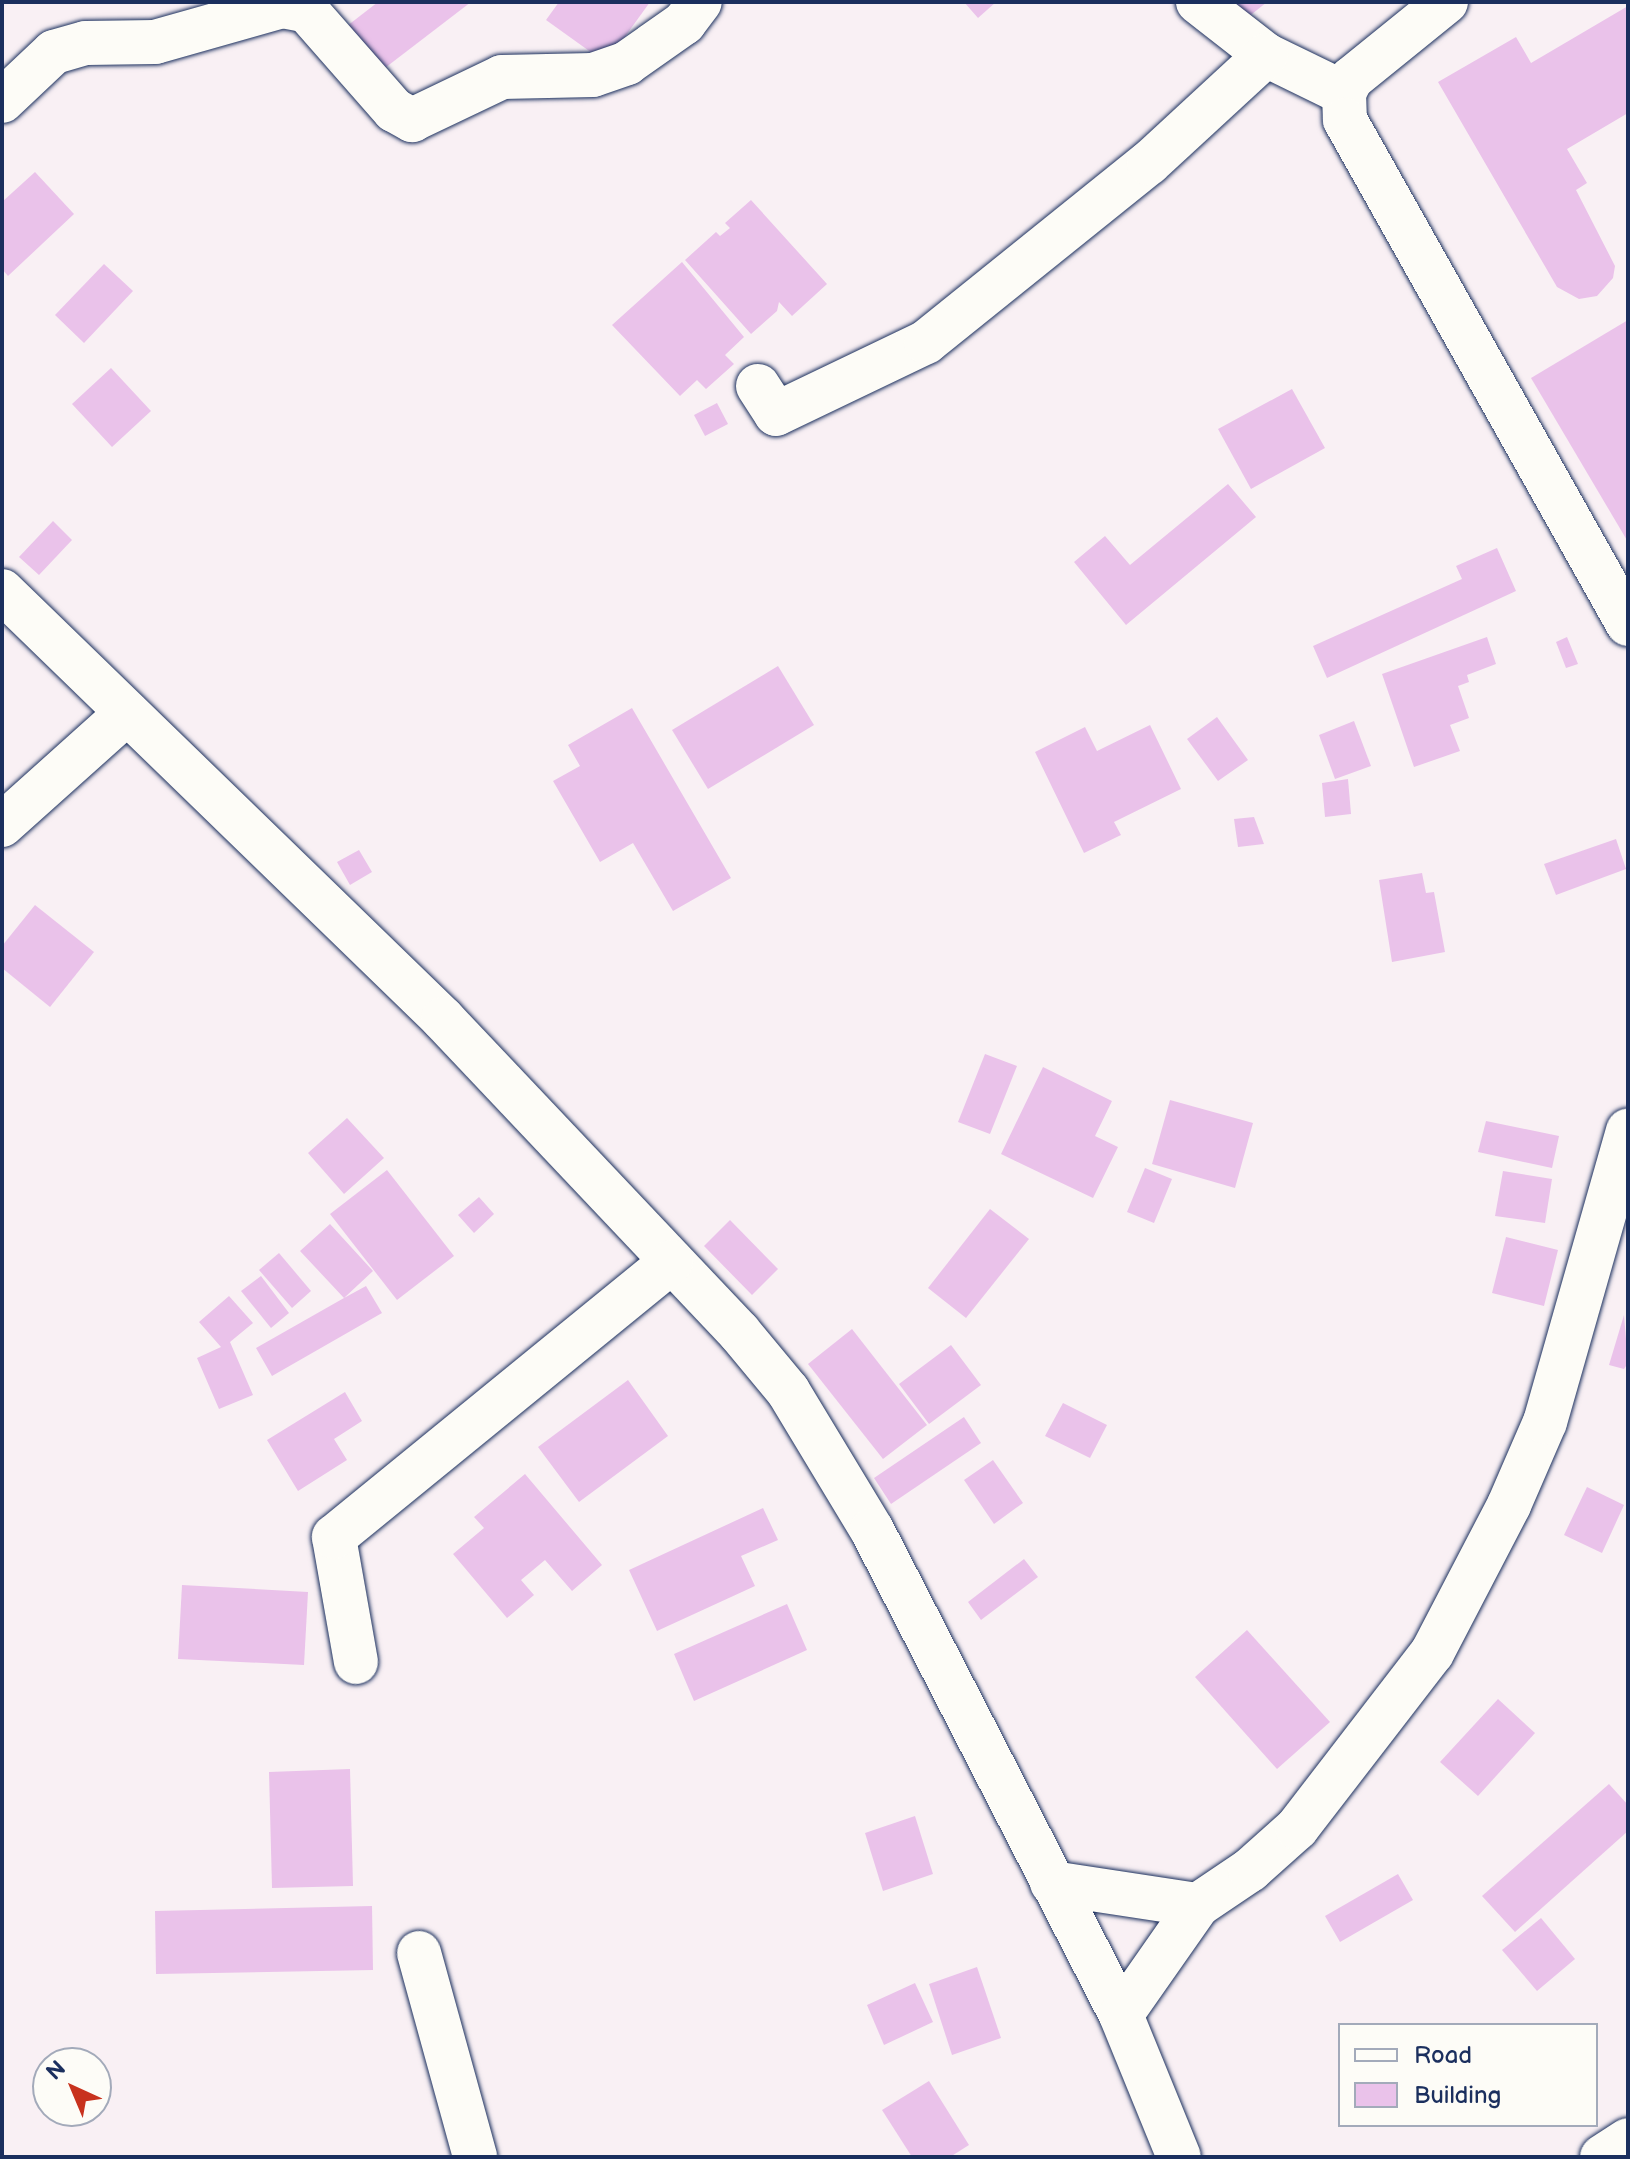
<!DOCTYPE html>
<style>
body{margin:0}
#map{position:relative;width:1630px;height:2159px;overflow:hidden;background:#f9f0f4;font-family:"Balsamiq Sans",sans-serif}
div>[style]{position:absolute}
.building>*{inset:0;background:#eac2ea}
.roads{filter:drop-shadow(0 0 2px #1b2f5e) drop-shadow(0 0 2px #1b2f5e)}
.minor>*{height:44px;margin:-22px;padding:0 22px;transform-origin:22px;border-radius:22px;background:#fdfcf7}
span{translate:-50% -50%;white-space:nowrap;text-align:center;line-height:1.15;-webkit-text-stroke:6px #fdfcf7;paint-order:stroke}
.frame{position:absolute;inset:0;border:4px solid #1b2f5e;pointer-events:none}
.legend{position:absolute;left:1338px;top:2023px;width:260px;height:104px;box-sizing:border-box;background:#fdfcf7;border:2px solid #a3aaba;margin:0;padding:10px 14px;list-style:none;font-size:24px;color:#1b2f5e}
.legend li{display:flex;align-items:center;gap:16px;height:40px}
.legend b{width:40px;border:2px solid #a3aaba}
.north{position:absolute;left:32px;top:2047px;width:80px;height:80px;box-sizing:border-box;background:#fdfcf7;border:2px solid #a3aaba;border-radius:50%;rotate:316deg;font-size:22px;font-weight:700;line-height:32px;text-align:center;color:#1b2f5e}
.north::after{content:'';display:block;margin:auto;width:28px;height:36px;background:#c8321e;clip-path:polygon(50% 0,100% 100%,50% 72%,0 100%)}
</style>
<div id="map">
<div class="building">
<div style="clip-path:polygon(378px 2px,471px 2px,381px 71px,347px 26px)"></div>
<div style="clip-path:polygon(559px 2px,650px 2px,606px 63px,546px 20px)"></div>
<div style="clip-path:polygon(964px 2px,996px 2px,978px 18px)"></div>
<div style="clip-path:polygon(1234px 2px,1267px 2px,1247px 18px)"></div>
<div style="clip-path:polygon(1628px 6px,1628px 113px,1567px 149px,1587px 183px,1576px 190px,1615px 266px,1613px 278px,1597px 296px,1579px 299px,1557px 287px,1438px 82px,1516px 37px,1531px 63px)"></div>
<div style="clip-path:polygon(35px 172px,74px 214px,8px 276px,2px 269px,2px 202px)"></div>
<div style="clip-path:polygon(751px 200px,827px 284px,792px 316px,779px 302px,777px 311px,751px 334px,685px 260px,716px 232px,720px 236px,730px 228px,725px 223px)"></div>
<div style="clip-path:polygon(682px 262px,744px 337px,725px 355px,734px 364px,706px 389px,697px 380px,680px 396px,612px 325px)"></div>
<div style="clip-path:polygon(104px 264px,133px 291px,84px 343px,55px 315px)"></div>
<div style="clip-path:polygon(1628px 320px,1628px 542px,1531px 378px)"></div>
<div style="clip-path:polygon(111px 368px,151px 411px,112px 447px,72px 404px)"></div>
<div style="clip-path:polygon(1292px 389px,1325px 448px,1251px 489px,1218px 429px)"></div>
<div style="clip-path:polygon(717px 403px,728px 424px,705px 436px,694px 415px)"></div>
<div style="clip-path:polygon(1228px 484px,1256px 517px,1126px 625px,1074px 562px,1105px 536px,1130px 565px)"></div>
<div style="clip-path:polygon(53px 521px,72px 540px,39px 575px,19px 557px)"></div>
<div style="clip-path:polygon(1497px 548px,1516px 591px,1327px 678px,1313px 646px,1462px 579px,1456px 566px)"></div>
<div style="clip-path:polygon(1487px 637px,1496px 664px,1467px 675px,1469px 682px,1458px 686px,1469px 718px,1450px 725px,1460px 751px,1414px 767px,1382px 674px)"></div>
<div style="clip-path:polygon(1567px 637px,1578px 664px,1566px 668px,1556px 642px)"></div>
<div style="clip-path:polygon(778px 666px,814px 725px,708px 789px,672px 730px)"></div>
<div style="clip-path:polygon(632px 708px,731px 878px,673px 911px,633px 843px,600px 862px,553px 781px,580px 766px,568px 745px)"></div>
<div style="clip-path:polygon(1217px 717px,1248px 760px,1218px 781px,1187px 739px)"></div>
<div style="clip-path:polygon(1354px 721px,1371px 766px,1335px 779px,1319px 735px)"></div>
<div style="clip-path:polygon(1150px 725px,1181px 789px,1114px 822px,1121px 835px,1084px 853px,1035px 752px,1085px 727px,1097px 751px)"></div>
<div style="clip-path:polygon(1348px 779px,1351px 814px,1325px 817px,1322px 783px)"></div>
<div style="clip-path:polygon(1254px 817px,1264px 844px,1238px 847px,1234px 819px)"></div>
<div style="clip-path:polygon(1616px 839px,1626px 869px,1556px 895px,1544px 864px)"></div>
<div style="clip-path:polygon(359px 850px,372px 872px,350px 885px,337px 862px)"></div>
<div style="clip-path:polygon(1422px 873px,1426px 893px,1434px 892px,1445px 952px,1392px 962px,1379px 880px)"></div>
<div style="clip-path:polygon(35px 905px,94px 952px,50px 1007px,2px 968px,2px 946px)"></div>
<div style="clip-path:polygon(985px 1054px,1017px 1066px,990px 1134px,958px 1122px)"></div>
<div style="clip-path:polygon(1043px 1067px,1112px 1101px,1095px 1136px,1118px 1147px,1093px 1198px,1001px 1154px)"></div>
<div style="clip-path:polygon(1170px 1100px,1253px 1123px,1235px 1188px,1152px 1164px)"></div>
<div style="clip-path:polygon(347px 1118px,384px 1158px,344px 1194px,308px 1153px)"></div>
<div style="clip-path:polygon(1486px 1121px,1559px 1136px,1552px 1168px,1478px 1152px)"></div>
<div style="clip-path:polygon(1145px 1168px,1172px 1179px,1154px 1223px,1127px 1212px)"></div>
<div style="clip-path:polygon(387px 1170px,454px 1256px,397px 1300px,330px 1214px)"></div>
<div style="clip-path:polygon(1503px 1171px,1552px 1179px,1545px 1223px,1495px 1216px)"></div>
<div style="clip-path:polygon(479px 1197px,494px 1214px,474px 1233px,458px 1215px)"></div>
<div style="clip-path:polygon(990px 1209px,1029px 1239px,966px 1318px,928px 1288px)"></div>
<div style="clip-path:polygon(730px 1220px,778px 1269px,752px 1295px,704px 1246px)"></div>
<div style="clip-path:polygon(330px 1224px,373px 1271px,344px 1298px,366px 1286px,382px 1313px,272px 1376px,256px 1348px,344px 1298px,300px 1251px)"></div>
<div style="clip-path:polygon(1506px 1237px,1558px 1250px,1544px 1306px,1492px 1293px)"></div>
<div style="clip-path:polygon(279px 1253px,311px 1291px,292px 1308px,259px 1270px)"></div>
<div style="clip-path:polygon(261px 1276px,289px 1313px,271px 1328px,241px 1291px)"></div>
<div style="clip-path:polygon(229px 1296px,253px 1323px,230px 1342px,253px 1395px,219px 1409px,197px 1358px,221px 1347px,199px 1322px)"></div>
<div style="clip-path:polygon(1624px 1315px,1628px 1363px,1624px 1369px,1609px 1365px)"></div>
<div style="clip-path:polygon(852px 1329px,927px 1425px,883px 1459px,808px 1364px)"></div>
<div style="clip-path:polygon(951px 1345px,981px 1385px,929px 1424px,899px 1384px)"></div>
<div style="clip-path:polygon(628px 1380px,668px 1436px,579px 1502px,538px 1447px)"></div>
<div style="clip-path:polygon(345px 1392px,362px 1421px,334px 1439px,347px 1460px,298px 1491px,267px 1440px)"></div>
<div style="clip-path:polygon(1063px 1403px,1107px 1425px,1090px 1458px,1045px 1436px)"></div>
<div style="clip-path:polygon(964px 1417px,981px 1443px,891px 1504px,874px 1478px)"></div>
<div style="clip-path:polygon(993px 1460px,1023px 1503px,994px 1524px,964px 1480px)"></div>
<div style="clip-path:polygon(525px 1474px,602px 1565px,572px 1591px,545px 1560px,521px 1580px,534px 1595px,507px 1618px,453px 1554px,484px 1528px,474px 1517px)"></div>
<div style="clip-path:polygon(1587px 1487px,1624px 1505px,1602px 1553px,1564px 1535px)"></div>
<div style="clip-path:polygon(763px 1508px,778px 1540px,741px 1556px,755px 1586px,657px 1631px,629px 1570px)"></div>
<div style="clip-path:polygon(1024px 1559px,1038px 1577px,981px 1620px,968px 1602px)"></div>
<div style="clip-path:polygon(182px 1585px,308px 1592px,304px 1665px,178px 1659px)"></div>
<div style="clip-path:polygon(787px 1604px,807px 1650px,694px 1701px,674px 1654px)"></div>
<div style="clip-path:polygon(1247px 1630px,1330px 1722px,1277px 1769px,1195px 1677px)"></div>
<div style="clip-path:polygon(1498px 1699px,1535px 1733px,1478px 1796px,1440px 1762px)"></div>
<div style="clip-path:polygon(350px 1769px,353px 1886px,272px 1888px,269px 1772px)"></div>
<div style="clip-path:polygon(1609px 1784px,1628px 1805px,1628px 1831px,1515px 1932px,1482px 1896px)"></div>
<div style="clip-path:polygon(915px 1816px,933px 1874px,883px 1891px,865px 1833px)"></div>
<div style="clip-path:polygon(1398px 1874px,1413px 1900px,1340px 1942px,1325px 1916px)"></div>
<div style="clip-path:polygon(372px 1906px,373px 1970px,156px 1974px,155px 1911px)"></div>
<div style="clip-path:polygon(1541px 1918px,1575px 1959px,1537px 1991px,1502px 1950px)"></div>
<div style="clip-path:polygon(977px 1967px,1001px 2038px,952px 2055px,929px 1984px)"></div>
<div style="clip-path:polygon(915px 1983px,933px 2022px,884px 2045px,867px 2005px)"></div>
<div style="clip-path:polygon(929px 2081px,969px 2145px,950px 2157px,912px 2157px,882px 2110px)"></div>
</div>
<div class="roads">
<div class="minor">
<div style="left:1198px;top:2px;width:86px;rotate:37.9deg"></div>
<div style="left:1266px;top:55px;width:87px;rotate:26deg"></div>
<div style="left:1446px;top:2px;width:122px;rotate:141deg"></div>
<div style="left:1351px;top:79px;width:16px;rotate:117deg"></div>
<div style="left:1344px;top:93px;width:27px;rotate:88deg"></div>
<div style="left:1345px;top:120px;width:578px;rotate:60.69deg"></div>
<div style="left:2px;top:101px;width:71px;rotate:-43.3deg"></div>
<div style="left:54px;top:52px;width:33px;rotate:-16deg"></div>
<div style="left:86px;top:43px;width:69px;rotate:-0.8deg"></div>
<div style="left:155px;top:42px;width:132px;rotate:-15.8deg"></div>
<div style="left:282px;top:6px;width:25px;rotate:11deg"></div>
<div style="left:307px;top:11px;width:132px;rotate:48.7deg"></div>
<div style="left:394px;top:110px;width:21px;rotate:29deg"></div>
<div style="left:412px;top:120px;width:100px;rotate:-25.5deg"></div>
<div style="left:502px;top:77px;width:91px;rotate:-1.3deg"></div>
<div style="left:593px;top:75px;width:36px;rotate:-19deg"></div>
<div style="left:627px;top:63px;width:70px;rotate:-35.1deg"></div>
<div style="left:684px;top:23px;width:26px;rotate:-53deg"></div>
<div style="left:758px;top:386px;width:33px;rotate:57deg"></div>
<div style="left:776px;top:414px;width:166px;rotate:-25.6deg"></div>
<div style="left:926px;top:342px;width:286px;rotate:-38.8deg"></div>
<div style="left:1149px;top:163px;width:159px;rotate:-42.7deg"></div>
<div style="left:2px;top:591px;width:615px;rotate:44.14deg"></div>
<div style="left:443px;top:1019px;width:431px;rotate:46.6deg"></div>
<div style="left:739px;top:1332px;width:77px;rotate:50.3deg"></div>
<div style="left:788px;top:1391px;width:162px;rotate:58.9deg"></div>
<div style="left:872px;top:1530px;width:545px;rotate:62.82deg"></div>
<div style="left:1121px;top:2015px;width:153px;rotate:67.8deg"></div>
<div style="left:2px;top:825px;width:168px;rotate:-41.9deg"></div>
<div style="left:356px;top:1662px;width:127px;rotate:-100deg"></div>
<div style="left:334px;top:1537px;width:435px;rotate:-39.2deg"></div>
<div style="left:1052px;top:1883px;width:148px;rotate:8.6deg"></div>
<div style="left:419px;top:1953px;width:212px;rotate:74.6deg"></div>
<div style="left:1121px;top:2015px;width:134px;rotate:-55deg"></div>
<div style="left:1198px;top:1905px;width:63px;rotate:-33.9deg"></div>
<div style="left:1250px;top:1870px;width:63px;rotate:-41.8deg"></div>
<div style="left:1297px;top:1828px;width:221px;rotate:-52.4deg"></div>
<div style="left:1432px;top:1653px;width:167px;rotate:-62.5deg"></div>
<div style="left:1509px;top:1505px;width:90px;rotate:-66.6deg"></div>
<div style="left:1545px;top:1422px;width:303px;rotate:-74.1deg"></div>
<div style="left:1602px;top:2157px;width:31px;rotate:-33deg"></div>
</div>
</div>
<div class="frame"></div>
<ul class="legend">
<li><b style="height:10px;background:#fdfcf7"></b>Road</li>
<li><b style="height:22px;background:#eac2ea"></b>Building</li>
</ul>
<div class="north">N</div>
</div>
